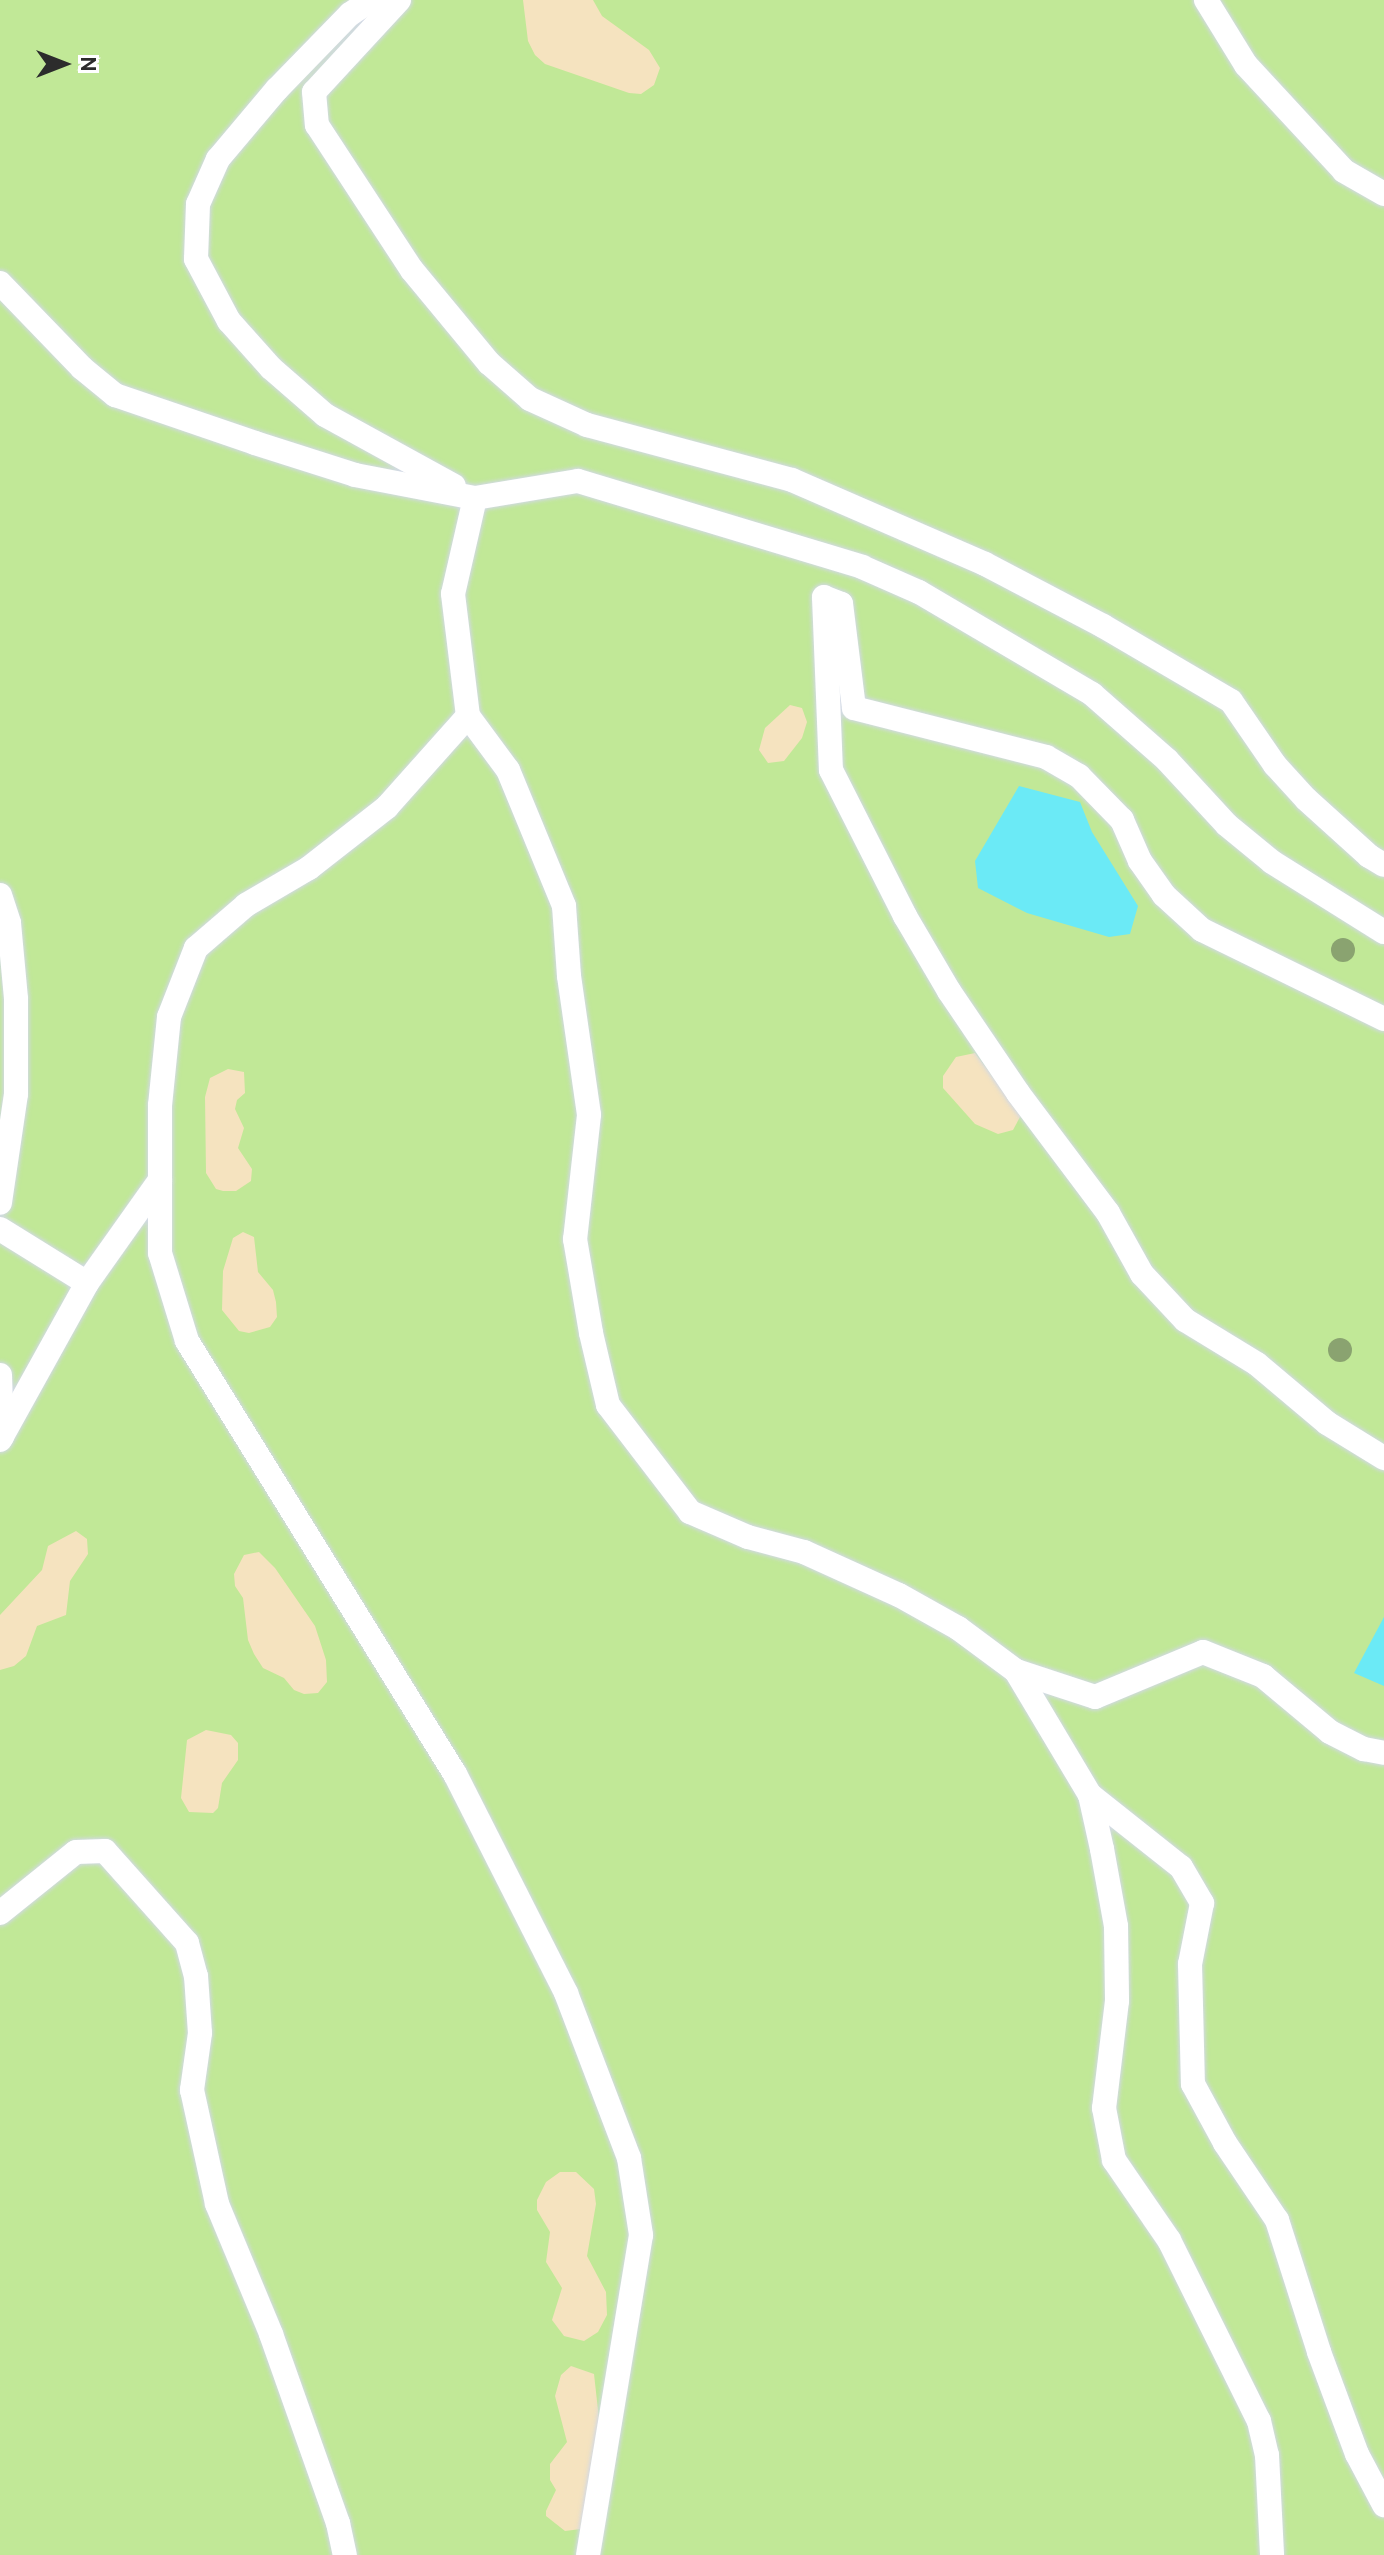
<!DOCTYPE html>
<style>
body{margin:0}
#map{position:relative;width:1384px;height:2555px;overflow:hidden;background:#eee4dd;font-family:Cabin,sans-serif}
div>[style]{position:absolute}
.green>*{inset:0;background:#c1e897}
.sand>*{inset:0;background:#f5e3bf}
.water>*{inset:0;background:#6beaf6}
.roads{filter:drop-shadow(0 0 2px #d2d9e5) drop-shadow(0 0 2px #d2d9e5)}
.lane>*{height:24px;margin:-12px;padding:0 12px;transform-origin:12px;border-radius:12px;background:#fff}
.trees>*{width:24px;height:24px;margin:-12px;border-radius:50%;background:#8aa370}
span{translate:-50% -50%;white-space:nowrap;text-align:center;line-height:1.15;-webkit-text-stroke:7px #fff;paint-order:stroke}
.north{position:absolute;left:24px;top:24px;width:80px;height:80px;-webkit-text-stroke:6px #fff;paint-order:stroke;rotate:90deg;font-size:22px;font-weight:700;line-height:32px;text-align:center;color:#2c2c2c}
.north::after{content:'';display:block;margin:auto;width:28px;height:36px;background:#2c2c2c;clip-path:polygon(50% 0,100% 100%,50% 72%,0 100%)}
</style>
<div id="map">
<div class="green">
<div style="clip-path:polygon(0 0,1384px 0,1384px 2555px,0 2555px)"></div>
</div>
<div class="sand">
<div style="clip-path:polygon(523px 0,593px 0,602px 16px,649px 50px,660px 68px,654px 85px,641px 94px,629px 93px,545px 64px,535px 55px,528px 41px)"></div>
<div style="clip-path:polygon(790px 705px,802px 708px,807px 722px,802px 738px,784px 761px,768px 763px,759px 750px,765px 728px)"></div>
<div style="clip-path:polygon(975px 1053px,1021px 1115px,1013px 1130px,998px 1134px,975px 1124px,943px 1088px,943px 1076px,956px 1057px)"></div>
<div style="clip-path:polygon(228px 1069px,244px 1072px,245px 1093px,237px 1100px,235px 1109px,244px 1128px,238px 1148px,252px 1169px,251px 1181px,236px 1191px,223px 1191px,216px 1189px,206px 1173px,205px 1097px,210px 1078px)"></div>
<div style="clip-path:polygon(243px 1232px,254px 1237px,258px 1272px,273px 1290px,276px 1302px,277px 1317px,270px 1327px,249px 1333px,239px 1331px,222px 1310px,223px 1271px,233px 1238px)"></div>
<div style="clip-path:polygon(76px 1531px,87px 1539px,88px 1554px,70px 1581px,66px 1615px,37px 1626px,26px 1656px,14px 1666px,0 1670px,0 1615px,42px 1570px,48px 1546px)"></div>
<div style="clip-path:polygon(259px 1552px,275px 1568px,315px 1626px,326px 1660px,327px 1682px,318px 1693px,304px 1694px,294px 1690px,284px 1678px,263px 1668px,254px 1654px,248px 1640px,243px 1598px,235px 1586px,234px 1574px,244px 1555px)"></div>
<div style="clip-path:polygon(206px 1730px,231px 1735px,238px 1743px,238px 1760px,222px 1783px,218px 1808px,213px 1813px,189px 1812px,181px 1798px,187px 1740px)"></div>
<div style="clip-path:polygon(560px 2172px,576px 2172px,594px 2189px,596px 2204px,587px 2256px,606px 2292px,607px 2315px,598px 2332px,584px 2341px,564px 2336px,552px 2320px,562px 2288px,546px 2262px,550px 2232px,537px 2210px,537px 2200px,546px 2182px)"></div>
<div style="clip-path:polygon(571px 2366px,594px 2374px,599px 2419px,581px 2529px,565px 2531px,546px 2516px,546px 2511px,556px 2490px,550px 2480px,550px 2464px,567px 2442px,555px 2396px,561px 2375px)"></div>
</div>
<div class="water">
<div style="clip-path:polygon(1019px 786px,1080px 802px,1092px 832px,1138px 906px,1130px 934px,1109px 937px,1027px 913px,978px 888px,975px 861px)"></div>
<div style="clip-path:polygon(1384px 1617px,1384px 1686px,1354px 1673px)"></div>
</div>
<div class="roads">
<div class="lane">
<div style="left:371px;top:0;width:25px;rotate:146deg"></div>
<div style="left:350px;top:14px;width:105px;rotate:134.2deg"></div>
<div style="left:277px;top:89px;width:92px;rotate:130.1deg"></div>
<div style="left:218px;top:159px;width:49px;rotate:114deg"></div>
<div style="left:198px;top:204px;width:55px;rotate:92.1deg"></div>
<div style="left:196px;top:259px;width:70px;rotate:62deg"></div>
<div style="left:229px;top:321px;width:63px;rotate:48.2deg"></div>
<div style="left:271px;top:368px;width:72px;rotate:41deg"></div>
<div style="left:325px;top:415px;width:147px;rotate:28.8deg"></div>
<div style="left:399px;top:0;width:125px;rotate:132.7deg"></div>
<div style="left:314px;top:92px;width:33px;rotate:85deg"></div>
<div style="left:317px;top:125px;width:173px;rotate:56.8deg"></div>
<div style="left:412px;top:270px;width:121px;rotate:50.4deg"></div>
<div style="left:489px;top:363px;width:55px;rotate:41.3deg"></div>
<div style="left:530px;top:399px;width:63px;rotate:24.5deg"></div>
<div style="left:587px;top:425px;width:212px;rotate:15deg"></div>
<div style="left:792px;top:480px;width:210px;rotate:23.5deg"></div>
<div style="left:985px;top:564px;width:133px;rotate:27.7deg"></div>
<div style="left:1103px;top:626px;width:148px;rotate:30.4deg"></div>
<div style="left:1231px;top:701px;width:78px;rotate:55.5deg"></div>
<div style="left:1275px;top:765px;width:46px;rotate:47.6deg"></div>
<div style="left:1306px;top:799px;width:85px;rotate:42.1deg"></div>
<div style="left:1369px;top:856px;width:17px;rotate:31deg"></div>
<div style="left:1206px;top:0;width:76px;rotate:58.4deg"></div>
<div style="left:1246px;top:65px;width:144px;rotate:47.2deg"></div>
<div style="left:1344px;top:171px;width:46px;rotate:29.9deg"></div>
<div style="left:0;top:283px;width:118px;rotate:46deg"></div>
<div style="left:82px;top:368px;width:43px;rotate:39.3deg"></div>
<div style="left:115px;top:395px;width:148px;rotate:18.9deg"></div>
<div style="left:255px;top:443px;width:105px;rotate:17.7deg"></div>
<div style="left:355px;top:475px;width:122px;rotate:10.9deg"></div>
<div style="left:475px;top:498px;width:104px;rotate:-9.4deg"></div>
<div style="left:578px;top:481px;width:297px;rotate:16.8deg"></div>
<div style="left:862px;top:567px;width:62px;rotate:23.7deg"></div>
<div style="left:919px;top:592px;width:201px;rotate:30.5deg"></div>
<div style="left:1092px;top:694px;width:100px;rotate:41.3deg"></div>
<div style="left:1167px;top:760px;width:88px;rotate:47.3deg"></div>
<div style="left:1227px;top:825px;width:58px;rotate:39.4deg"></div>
<div style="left:1272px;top:862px;width:132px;rotate:32deg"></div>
<div style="left:475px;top:498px;width:98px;rotate:102.9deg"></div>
<div style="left:453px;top:594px;width:123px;rotate:83deg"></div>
<div style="left:468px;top:716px;width:122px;rotate:131.7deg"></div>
<div style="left:387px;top:807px;width:99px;rotate:142deg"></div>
<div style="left:309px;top:868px;width:73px;rotate:149.6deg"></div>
<div style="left:246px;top:905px;width:66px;rotate:139.3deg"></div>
<div style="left:196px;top:948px;width:74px;rotate:111.4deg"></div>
<div style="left:169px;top:1017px;width:88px;rotate:95.8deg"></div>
<div style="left:160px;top:1105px;width:148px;rotate:90deg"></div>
<div style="left:160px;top:1253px;width:92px;rotate:72.9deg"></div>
<div style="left:187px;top:1341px;width:509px;rotate:58.25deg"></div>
<div style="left:455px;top:1774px;width:246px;rotate:63.1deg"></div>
<div style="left:566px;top:1993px;width:177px;rotate:69.1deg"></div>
<div style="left:629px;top:2158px;width:78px;rotate:81.1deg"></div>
<div style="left:641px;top:2235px;width:324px;rotate:99.4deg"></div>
<div style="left:468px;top:716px;width:67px;rotate:53.5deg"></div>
<div style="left:508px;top:770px;width:147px;rotate:67.6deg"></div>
<div style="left:564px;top:906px;width:70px;rotate:85.9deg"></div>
<div style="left:569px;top:976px;width:140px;rotate:81.8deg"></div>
<div style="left:589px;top:1115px;width:125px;rotate:96.4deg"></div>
<div style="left:575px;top:1239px;width:95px;rotate:80.3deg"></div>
<div style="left:591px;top:1333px;width:74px;rotate:76.7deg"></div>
<div style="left:608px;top:1405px;width:135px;rotate:52.5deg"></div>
<div style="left:690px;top:1512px;width:63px;rotate:23.3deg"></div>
<div style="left:748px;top:1537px;width:58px;rotate:15deg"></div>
<div style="left:804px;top:1552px;width:104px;rotate:24.4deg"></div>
<div style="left:899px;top:1595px;width:68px;rotate:29.2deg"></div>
<div style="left:958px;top:1628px;width:72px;rotate:36.6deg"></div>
<div style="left:1016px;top:1671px;width:83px;rotate:18.2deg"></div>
<div style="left:1095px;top:1697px;width:117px;rotate:-22.6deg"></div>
<div style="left:1203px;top:1652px;width:65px;rotate:21.8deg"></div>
<div style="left:1263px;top:1676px;width:87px;rotate:39.9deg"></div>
<div style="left:1330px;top:1732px;width:38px;rotate:27deg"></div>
<div style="left:1364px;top:1749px;width:20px;rotate:11deg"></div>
<div style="left:0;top:895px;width:29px;rotate:72deg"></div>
<div style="left:9px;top:923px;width:76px;rotate:84.7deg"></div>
<div style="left:16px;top:999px;width:95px;rotate:90deg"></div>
<div style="left:16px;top:1094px;width:110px;rotate:98.4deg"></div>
<div style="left:1384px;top:1019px;width:203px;rotate:-153.9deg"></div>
<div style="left:1202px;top:930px;width:52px;rotate:-137.4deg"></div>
<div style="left:1164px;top:895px;width:42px;rotate:-125.2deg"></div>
<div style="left:1140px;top:861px;width:45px;rotate:-113.7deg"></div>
<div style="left:1122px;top:820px;width:62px;rotate:-134.3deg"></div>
<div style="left:1079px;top:776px;width:38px;rotate:-150deg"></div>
<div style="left:1046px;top:757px;width:198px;rotate:-165.7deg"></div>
<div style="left:854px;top:708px;width:105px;rotate:-97.1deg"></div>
<div style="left:841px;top:604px;width:18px;rotate:-158deg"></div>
<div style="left:824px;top:597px;width:173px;rotate:87.7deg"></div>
<div style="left:831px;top:770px;width:164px;rotate:63.1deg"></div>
<div style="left:905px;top:916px;width:87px;rotate:59.6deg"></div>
<div style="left:949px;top:991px;width:123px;rotate:55.9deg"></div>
<div style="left:1018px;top:1093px;width:150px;rotate:53.1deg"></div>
<div style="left:1108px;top:1213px;width:70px;rotate:60.9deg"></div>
<div style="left:1142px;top:1274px;width:63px;rotate:46.9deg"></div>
<div style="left:1185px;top:1320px;width:84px;rotate:31.4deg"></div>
<div style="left:1257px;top:1364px;width:92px;rotate:40.1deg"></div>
<div style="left:1327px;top:1423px;width:67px;rotate:31.6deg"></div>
<div style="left:0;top:1229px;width:102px;rotate:31.8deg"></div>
<div style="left:0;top:1375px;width:62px;rotate:88.2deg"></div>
<div style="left:0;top:1440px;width:179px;rotate:-61deg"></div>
<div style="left:87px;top:1283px;width:126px;rotate:-54.7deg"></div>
<div style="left:1016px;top:1671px;width:144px;rotate:59.2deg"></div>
<div style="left:1090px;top:1795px;width:55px;rotate:77.5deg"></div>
<div style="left:1102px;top:1849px;width:78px;rotate:79.7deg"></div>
<div style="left:1116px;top:1926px;width:75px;rotate:89.2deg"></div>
<div style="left:1117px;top:2001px;width:108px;rotate:96.9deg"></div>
<div style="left:1104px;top:2108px;width:53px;rotate:79.1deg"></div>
<div style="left:1114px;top:2160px;width:97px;rotate:55.5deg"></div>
<div style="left:1169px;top:2240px;width:202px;rotate:63.6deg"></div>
<div style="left:1259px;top:2421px;width:35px;rotate:77deg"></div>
<div style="left:1267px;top:2455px;width:100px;rotate:87.1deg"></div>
<div style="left:1090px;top:1795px;width:116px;rotate:38.4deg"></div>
<div style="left:1181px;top:1867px;width:42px;rotate:59.7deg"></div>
<div style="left:1202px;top:1903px;width:62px;rotate:101.1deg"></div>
<div style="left:1190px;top:1964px;width:120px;rotate:88.6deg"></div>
<div style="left:1193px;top:2084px;width:67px;rotate:61.5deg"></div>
<div style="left:1225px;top:2143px;width:93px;rotate:56deg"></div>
<div style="left:1277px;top:2220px;width:139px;rotate:72.3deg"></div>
<div style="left:1319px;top:2352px;width:109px;rotate:69.6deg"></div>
<div style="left:1357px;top:2454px;width:58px;rotate:62.1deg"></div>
<div style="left:0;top:1913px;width:97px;rotate:-38.8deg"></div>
<div style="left:76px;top:1852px;width:29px;rotate:-2deg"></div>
<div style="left:105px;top:1851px;width:123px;rotate:48.3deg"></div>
<div style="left:187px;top:1943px;width:34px;rotate:75deg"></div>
<div style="left:196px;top:1976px;width:57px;rotate:86deg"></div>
<div style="left:200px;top:2033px;width:58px;rotate:98deg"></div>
<div style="left:192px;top:2090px;width:117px;rotate:77.6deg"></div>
<div style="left:217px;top:2204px;width:141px;rotate:67.4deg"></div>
<div style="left:271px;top:2334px;width:201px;rotate:70.5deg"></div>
<div style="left:338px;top:2523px;width:33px;rotate:78deg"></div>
</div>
</div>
<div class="trees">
<div style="left:1343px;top:950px"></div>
<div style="left:1340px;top:1350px"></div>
</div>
<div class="north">N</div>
</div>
